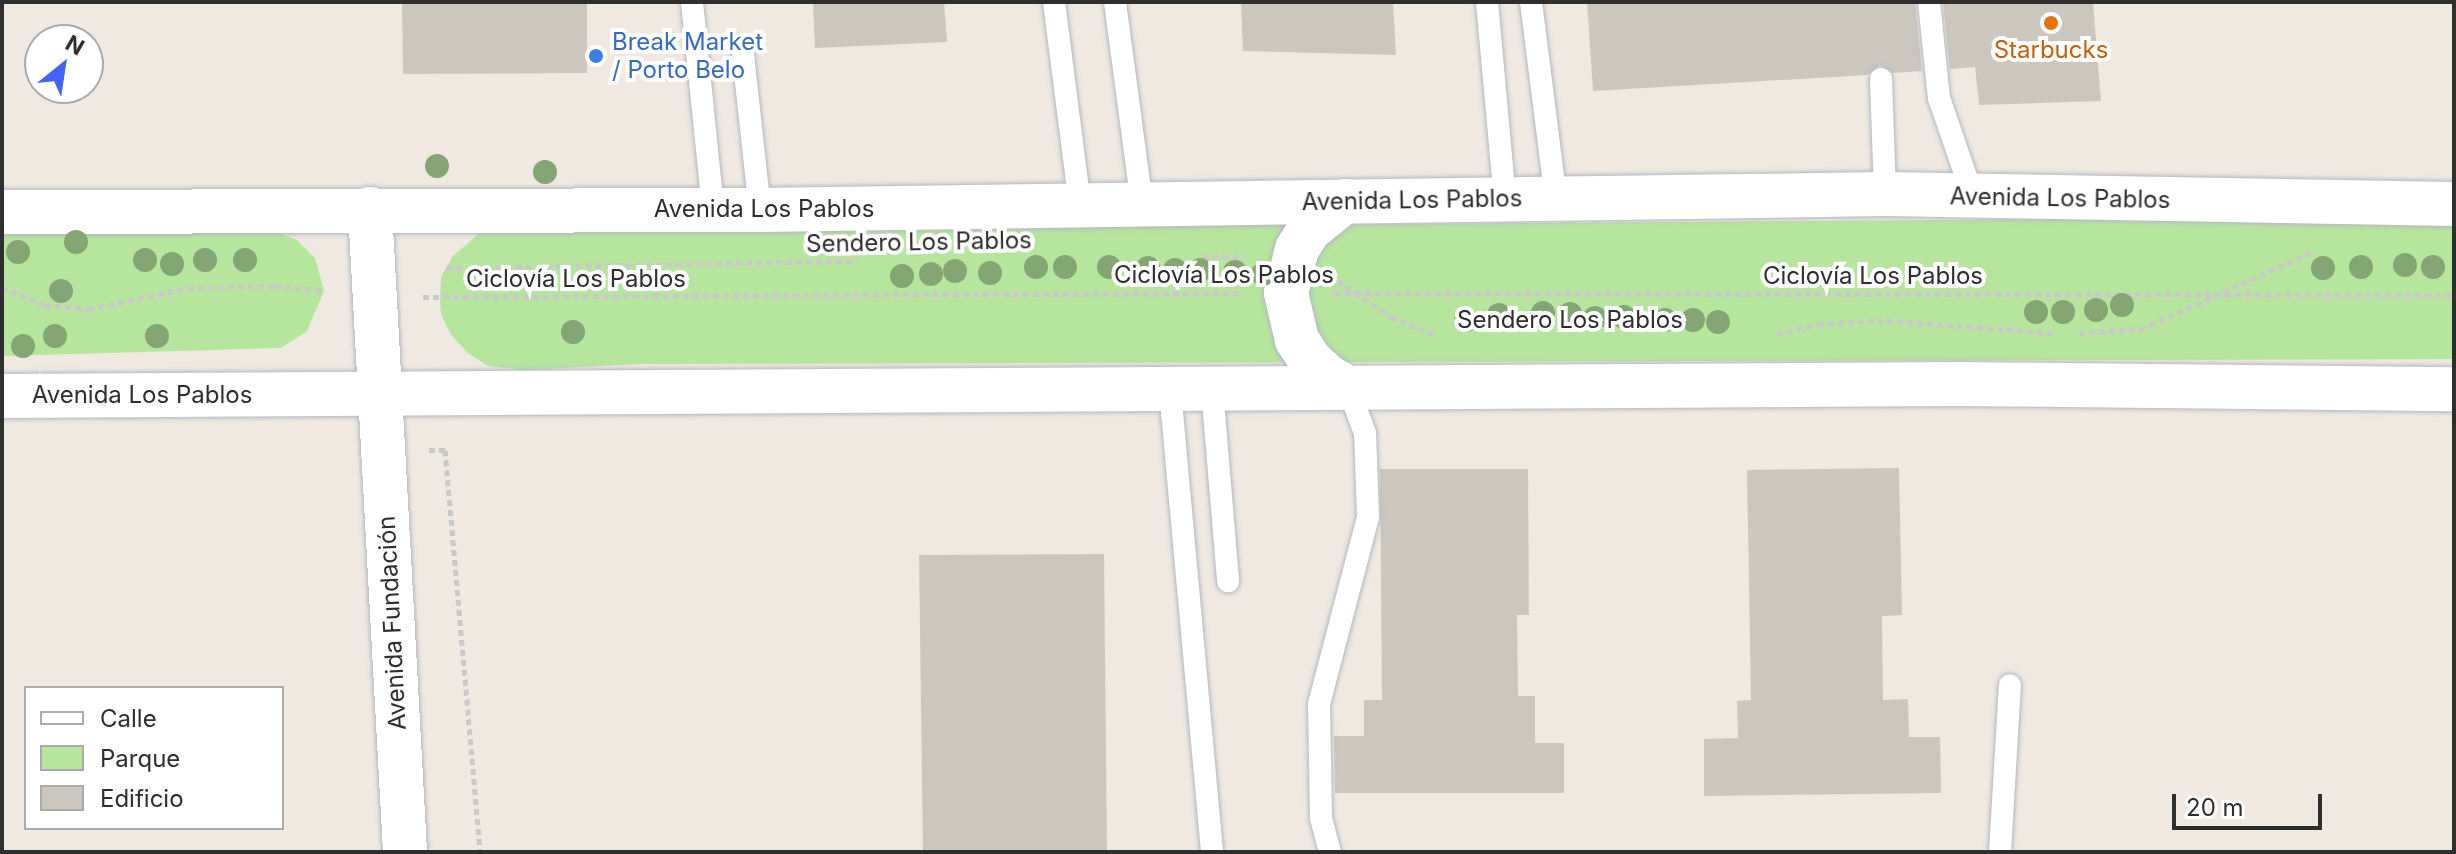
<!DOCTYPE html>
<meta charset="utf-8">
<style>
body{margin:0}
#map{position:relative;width:2456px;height:854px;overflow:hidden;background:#efe9e1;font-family:Inter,sans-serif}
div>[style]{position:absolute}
.green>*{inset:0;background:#b6e59e}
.building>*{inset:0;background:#cbc7bf}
.path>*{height:5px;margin-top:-2.5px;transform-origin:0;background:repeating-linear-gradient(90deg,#c9c9c9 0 6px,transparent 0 10px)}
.roads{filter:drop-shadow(0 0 2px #b4b7c1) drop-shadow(0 0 2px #b4b7c1)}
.service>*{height:22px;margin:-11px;padding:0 11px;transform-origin:11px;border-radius:11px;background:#fff}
.minor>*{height:44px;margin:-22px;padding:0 22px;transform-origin:22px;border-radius:22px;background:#fff}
.secondary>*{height:44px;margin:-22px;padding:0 22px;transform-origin:22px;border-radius:22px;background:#fff}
.trees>*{width:24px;height:24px;margin:-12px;border-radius:50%;background:#84a574}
.dots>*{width:22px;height:22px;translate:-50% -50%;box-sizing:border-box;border:4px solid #fff;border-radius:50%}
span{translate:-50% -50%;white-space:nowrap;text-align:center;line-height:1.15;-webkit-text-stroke:8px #fff;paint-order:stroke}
.shop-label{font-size:24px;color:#366cbe}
.left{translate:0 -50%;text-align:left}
.food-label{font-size:24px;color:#c56008}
.street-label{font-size:24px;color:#2e2e2e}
.frame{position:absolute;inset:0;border:4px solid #2e2e2e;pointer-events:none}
.legend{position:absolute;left:24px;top:686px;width:260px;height:144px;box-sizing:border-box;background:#fff;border:2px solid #ababab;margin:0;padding:10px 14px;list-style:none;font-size:24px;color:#2e2e2e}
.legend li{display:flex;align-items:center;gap:16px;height:40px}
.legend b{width:40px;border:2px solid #ababab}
.north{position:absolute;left:24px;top:24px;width:80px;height:80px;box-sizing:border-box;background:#fff;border:2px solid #ababab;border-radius:50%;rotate:30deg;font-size:22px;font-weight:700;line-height:32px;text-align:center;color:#2e2e2e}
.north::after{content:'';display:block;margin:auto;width:28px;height:36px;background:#4264fb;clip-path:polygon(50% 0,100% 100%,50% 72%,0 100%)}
.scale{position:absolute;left:2172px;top:794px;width:150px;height:36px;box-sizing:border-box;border:4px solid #2e2e2e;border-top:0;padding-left:10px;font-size:24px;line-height:28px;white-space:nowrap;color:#2e2e2e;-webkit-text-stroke:6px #fff;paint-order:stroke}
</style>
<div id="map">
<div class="green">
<div style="clip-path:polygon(2454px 216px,2454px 359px,641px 364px,524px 370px,488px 366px,468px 353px,451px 335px,441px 314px,440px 301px,441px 277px,453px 256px,482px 231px)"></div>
<div style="clip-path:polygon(2px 231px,274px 231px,297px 240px,315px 258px,324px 291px,307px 331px,281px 348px,2px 356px)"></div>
</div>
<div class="building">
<div style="clip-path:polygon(402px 2px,587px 2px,587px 73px,403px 74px)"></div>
<div style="clip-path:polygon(813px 2px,944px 2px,947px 42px,815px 48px)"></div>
<div style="clip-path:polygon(1241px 2px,1393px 2px,1396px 55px,1243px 51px)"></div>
<div style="clip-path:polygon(1587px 2px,1915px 2px,1922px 71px,1893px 73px,1880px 65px,1868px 75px,1593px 91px)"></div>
<div style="clip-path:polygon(1943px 2px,2093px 2px,2101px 101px,1979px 105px,1975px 67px,1950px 69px)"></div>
<div style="clip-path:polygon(1899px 468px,1902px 615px,1882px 616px,1883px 700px,1908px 699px,1909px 737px,1940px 737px,1941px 793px,1704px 796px,1704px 739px,1738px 738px,1737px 701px,1751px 700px,1747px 470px)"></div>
<div style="clip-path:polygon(1380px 469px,1528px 469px,1529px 615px,1517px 615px,1518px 696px,1535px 696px,1535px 743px,1564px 743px,1564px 793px,1335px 793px,1334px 736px,1364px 736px,1364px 700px,1382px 700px)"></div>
<div style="clip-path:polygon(1104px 554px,1107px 852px,923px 852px,919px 555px)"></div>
</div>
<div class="path">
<div style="left:1203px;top:256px;width:42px;rotate:1.4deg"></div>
<div style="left:446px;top:268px;width:411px;rotate:-1deg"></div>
<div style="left:1338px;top:281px;width:64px;rotate:34.2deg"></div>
<div style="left:1391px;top:317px;width:50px;rotate:22.4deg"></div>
<div style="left:2px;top:287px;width:47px;rotate:22.7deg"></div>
<div style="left:45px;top:305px;width:44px;rotate:5.2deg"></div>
<div style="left:89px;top:309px;width:101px;rotate:-12deg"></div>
<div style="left:188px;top:288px;width:87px;rotate:-1.3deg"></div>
<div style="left:275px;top:286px;width:50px;rotate:5.7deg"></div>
<div style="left:1335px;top:293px;width:1119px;rotate:0.1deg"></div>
<div style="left:423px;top:297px;width:818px;rotate:-0.28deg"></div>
<div style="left:2079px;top:333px;width:62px;rotate:-3.7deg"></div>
<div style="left:2141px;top:329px;width:188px;rotate:-24.2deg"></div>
<div style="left:1777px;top:334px;width:42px;rotate:-13.7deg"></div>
<div style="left:1818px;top:324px;width:59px;rotate:-3.9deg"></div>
<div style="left:1877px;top:320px;width:176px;rotate:4.2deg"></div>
<div style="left:429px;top:450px;width:16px"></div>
<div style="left:445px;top:450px;width:404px;rotate:85deg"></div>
</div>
<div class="roads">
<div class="service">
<div style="left:692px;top:2px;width:208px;rotate:84.2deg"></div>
<div style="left:1054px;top:2px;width:206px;rotate:82.7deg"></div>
<div style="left:1115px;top:2px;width:204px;rotate:82.4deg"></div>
<div style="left:1487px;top:2px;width:198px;rotate:84.8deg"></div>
<div style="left:1531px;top:2px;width:199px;rotate:82.8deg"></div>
<div style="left:1929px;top:2px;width:97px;rotate:84.1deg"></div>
<div style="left:1939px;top:98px;width:105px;rotate:71deg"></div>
<div style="left:743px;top:54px;width:157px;rotate:83.8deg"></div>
<div style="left:1881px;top:79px;width:115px;rotate:88deg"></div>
<div style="left:1212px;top:389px;width:193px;rotate:85.2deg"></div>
<div style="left:1170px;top:390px;width:464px;rotate:84.8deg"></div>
<div style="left:1330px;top:852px;width:35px;rotate:-105deg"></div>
<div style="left:1321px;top:818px;width:114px;rotate:-91deg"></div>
<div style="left:1319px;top:704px;width:193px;rotate:-75.3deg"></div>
<div style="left:1368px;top:517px;width:84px;rotate:-92deg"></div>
<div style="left:1365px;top:433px;width:48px;rotate:-110.7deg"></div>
<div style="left:2000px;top:852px;width:167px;rotate:-86.6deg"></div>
</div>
<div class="minor">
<div style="left:370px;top:209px;width:644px;rotate:86.88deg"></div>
</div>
<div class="secondary">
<div style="left:1345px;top:201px;width:46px;rotate:141.1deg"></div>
<div style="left:1309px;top:230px;width:22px;rotate:122deg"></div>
<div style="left:1297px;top:249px;width:45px;rotate:104deg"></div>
<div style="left:1286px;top:293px;width:48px;rotate:76.8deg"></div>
<div style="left:1297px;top:340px;width:24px;rotate:57deg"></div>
<div style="left:1310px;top:360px;width:23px;rotate:43deg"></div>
<div style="left:1327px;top:376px;width:24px;rotate:30deg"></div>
<div style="left:2px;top:212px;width:758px;rotate:-0.15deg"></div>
<div style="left:760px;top:210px;width:1125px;rotate:-0.81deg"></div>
<div style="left:1885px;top:194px;width:569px;rotate:1.01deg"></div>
<div style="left:2px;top:396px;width:1959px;rotate:-0.35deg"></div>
<div style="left:1961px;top:384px;width:493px;rotate:0.6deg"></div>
</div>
</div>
<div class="trees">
<div style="left:437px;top:166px"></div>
<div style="left:545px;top:172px"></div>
<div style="left:76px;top:242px"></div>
<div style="left:18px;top:252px"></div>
<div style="left:145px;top:260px"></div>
<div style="left:205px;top:260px"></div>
<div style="left:245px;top:260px"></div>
<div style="left:172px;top:264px"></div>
<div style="left:2405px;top:265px"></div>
<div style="left:1036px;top:267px"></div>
<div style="left:1065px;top:267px"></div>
<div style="left:1109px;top:267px"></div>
<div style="left:2361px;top:267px"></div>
<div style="left:2433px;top:267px"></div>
<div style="left:1148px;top:268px"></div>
<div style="left:2323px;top:268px"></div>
<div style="left:1175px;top:270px"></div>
<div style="left:1200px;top:270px"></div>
<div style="left:955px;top:271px"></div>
<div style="left:1235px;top:272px"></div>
<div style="left:990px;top:273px"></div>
<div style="left:931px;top:274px"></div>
<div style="left:1263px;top:274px"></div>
<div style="left:902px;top:276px"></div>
<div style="left:61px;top:291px"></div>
<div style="left:2122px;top:305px"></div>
<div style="left:2096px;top:310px"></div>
<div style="left:2036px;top:312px"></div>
<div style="left:2063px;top:312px"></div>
<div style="left:1543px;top:313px"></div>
<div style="left:1570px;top:314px"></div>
<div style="left:1499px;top:315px"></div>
<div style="left:1624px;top:317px"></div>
<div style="left:1595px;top:318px"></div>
<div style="left:1466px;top:320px"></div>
<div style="left:1665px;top:320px"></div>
<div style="left:1693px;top:320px"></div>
<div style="left:1718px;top:322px"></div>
<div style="left:573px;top:332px"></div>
<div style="left:55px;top:336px"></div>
<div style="left:157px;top:336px"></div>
<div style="left:23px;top:346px"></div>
</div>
<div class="dots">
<div style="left:2051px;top:23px;background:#e8710a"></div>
<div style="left:596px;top:56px;background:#3f7fe0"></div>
</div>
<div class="shop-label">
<span class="left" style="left:612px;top:56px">Break Market<br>/ Porto Belo</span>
</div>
<div class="food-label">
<span style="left:2051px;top:50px">Starbucks</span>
</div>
<div class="street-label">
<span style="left:2060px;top:198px;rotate:1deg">Avenida Los Pablos</span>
<span style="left:1412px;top:200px;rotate:-1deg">Avenida Los Pablos</span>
<span style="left:764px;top:209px">Avenida Los Pablos</span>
<span style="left:919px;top:242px;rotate:-1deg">Sendero Los Pablos</span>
<span style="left:1224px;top:275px">Ciclovía Los Pablos</span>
<span style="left:1873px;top:276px">Ciclovía Los Pablos</span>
<span style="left:576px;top:279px">Ciclovía Los Pablos</span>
<span style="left:1570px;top:320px">Sendero Los Pablos</span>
<span style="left:142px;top:395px">Avenida Los Pablos</span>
<span style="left:392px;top:623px;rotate:-93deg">Avenida Fundación</span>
</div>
<div class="frame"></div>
<ul class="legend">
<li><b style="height:10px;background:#fff"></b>Calle</li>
<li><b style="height:22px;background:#b6e59e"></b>Parque</li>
<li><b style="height:22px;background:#cbc7bf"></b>Edificio</li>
</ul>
<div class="north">N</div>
<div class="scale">20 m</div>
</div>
